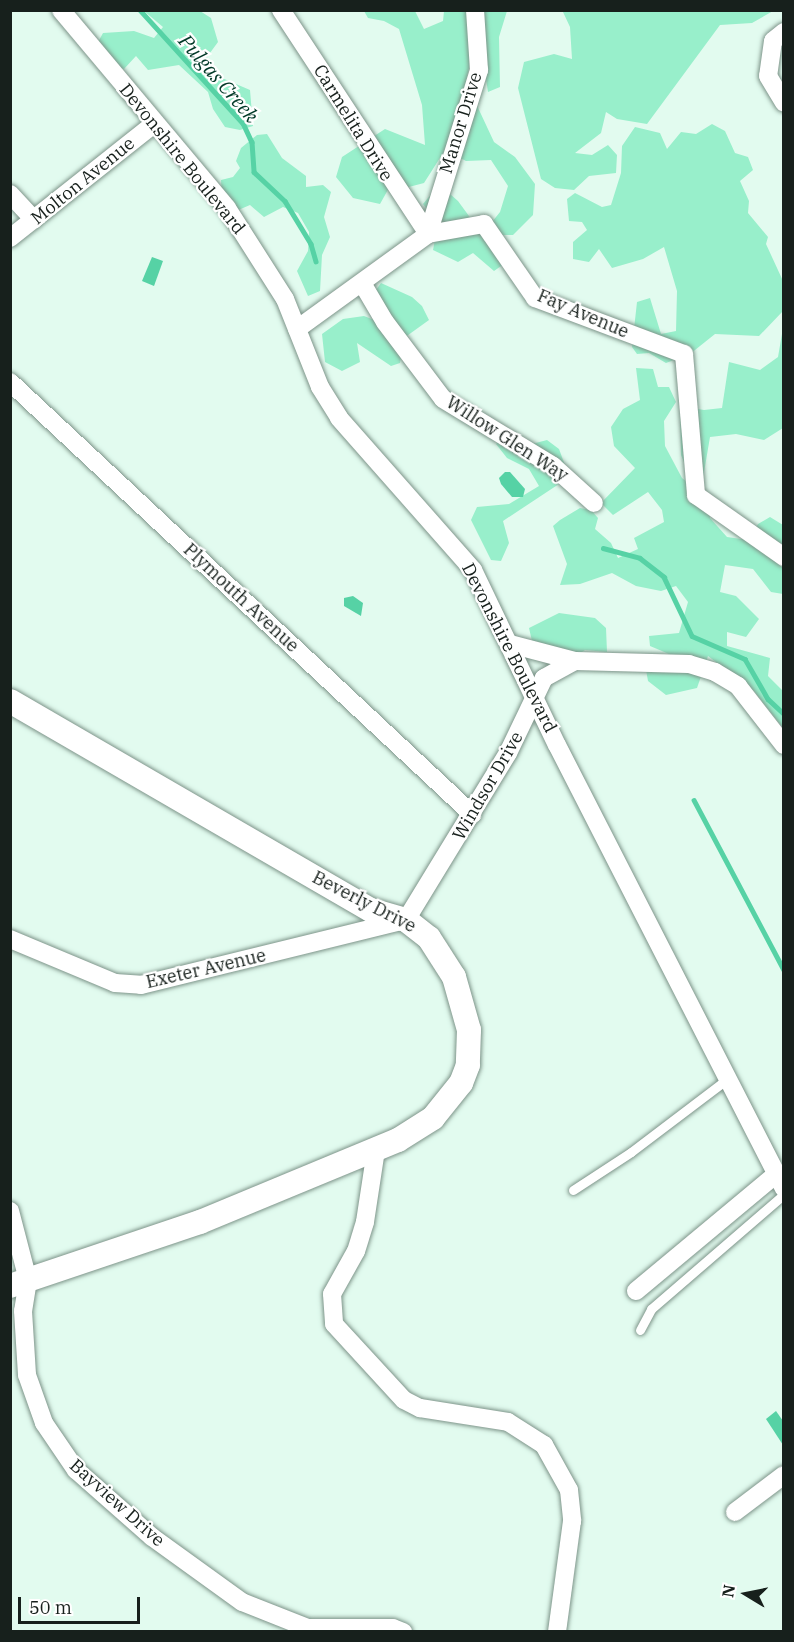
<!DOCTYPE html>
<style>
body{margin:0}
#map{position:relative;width:794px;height:1642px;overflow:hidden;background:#e2fbef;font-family:"IBM Plex Serif",serif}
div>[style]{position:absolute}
.green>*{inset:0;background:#98efcb}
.water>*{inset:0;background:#56d2a5}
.stream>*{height:4.5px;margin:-2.25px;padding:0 2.25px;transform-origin:2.25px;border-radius:2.25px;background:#56d2a5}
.roads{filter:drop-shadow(0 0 2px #7d9489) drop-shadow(0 0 2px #7d9489)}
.service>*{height:9px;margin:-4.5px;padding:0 4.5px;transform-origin:4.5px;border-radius:4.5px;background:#fff}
.minor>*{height:18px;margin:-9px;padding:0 9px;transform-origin:9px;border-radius:9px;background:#fff}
.tertiary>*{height:24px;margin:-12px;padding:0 12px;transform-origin:12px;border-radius:12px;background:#fff}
span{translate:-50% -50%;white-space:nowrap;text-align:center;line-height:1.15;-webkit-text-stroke:4.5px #fff;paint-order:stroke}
.street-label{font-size:18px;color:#17201c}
.water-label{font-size:20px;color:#003927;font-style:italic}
.frame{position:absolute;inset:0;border:12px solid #17201c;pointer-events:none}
.north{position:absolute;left:716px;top:1564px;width:60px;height:60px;-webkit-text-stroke:4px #fff;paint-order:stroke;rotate:280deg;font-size:16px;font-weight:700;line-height:24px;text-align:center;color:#17201c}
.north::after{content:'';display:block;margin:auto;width:21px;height:27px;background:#17201c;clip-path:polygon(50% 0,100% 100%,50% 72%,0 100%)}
.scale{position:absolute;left:18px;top:1597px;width:122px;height:27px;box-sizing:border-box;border:3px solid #17201c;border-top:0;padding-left:8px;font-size:18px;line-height:21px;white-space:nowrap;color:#17201c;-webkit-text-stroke:4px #fff;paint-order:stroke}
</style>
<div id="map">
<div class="green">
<div style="clip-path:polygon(144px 11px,200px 11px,211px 18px,218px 42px,207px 57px,222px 78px,250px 90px,253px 126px,240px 130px,225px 127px,213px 109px,208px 92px,179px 65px,148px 70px,136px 56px,124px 69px,110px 65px,96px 46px,103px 33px,134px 31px,154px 38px,163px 27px)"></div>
<div style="clip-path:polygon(364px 11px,415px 11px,424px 29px,443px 21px,444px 11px,507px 11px,499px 37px,500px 87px,488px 92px,484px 66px,470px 63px,466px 82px,494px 142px,515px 157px,535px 184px,533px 215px,513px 235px,497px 235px,492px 222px,500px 212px,508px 186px,491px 160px,466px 161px,445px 150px,424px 183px,405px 188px,394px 179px,380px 204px,353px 198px,336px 177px,342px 157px,385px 129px,425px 145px,422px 105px,399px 29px,384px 21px,368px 18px)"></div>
<div style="clip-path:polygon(546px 11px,773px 11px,752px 23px,720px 25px,647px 124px,617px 119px,606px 112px,601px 133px,575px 153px,592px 155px,608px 145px,617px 155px,616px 173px,589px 176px,574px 190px,555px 188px,541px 179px,518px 88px,524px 62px,554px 54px,572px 59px,570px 27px,563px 12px)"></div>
<div style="clip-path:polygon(712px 124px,725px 131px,735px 153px,748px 157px,753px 170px,740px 181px,749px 201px,748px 213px,768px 237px,766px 244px,783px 281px,783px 311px,759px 336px,715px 334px,690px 354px,666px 363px,649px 353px,637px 354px,632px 347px,637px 302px,650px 298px,661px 334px,676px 331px,677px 291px,664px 247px,643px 259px,612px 268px,599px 249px,589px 262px,573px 259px,573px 242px,587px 230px,582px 222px,569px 221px,567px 199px,575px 193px,602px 207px,611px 205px,621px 173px,622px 146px,635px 127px,660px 133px,667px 149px,681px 132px,696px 134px)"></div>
<div style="clip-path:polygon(267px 134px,282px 158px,306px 176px,306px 187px,323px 185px,331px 192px,324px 217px,330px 237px,322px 255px,320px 291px,308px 296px,297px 271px,308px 251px,309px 232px,298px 213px,283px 207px,264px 217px,250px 205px,236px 211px,222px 195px,221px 180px,233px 177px,240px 168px,236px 161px,241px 148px,257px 135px)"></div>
<div style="clip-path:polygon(433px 192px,450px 194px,458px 201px,504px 264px,494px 271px,473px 253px,458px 262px,433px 250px,438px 224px,423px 204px)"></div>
<div style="clip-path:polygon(381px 283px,412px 297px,422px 306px,429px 320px,404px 338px,400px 363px,391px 366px,357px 343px,360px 362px,342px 371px,325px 362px,322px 334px,343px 319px,364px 316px,377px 321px,376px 290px)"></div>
<div style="clip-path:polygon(783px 328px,783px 428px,764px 440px,736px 434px,710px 437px,702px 484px,686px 467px,681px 455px,680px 406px,704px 410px,722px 408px,729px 362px,760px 370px,778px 357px)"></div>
<div style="clip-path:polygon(636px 368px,653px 369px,658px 387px,669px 387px,676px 402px,664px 421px,665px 446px,682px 478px,711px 500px,710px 518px,727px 537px,748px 540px,758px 524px,770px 517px,783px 525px,783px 542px,769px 556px,783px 568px,783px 594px,771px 592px,753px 569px,725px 565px,720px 592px,736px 596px,759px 619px,746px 637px,727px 632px,727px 646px,770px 658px,768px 676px,783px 691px,783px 728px,754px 691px,708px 656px,697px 688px,666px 695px,648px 681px,645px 664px,669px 654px,650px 646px,649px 636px,679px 633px,688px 602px,676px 586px,661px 591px,636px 586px,612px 573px,580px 584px,560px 585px,567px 564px,553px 526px,560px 520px,580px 508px,591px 510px,598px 518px,595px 529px,611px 543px,618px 558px,638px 549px,634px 538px,664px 522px,662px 510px,648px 492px,613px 515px,601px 503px,635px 468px,614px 446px,611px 427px,623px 409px,640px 400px)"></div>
<div style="clip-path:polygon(508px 434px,524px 440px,516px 454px,522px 459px,532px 444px,547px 440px,559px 449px,566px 468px,562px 482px,503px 521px,509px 543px,501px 561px,491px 560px,471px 520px,477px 507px,509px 504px,539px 486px,529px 469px,507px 458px,496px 444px)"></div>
<div style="clip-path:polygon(559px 613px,595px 618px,606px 628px,607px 652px,585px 650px,576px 656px,532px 641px,529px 628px)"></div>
</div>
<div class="water">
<div style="clip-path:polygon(152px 257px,163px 261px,154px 286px,142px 281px)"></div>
<div style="clip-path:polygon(505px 472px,510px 472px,525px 489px,523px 497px,512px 497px,501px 484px,499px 478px)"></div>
<div style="clip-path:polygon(353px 596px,363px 603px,361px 616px,344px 606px,344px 598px)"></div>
<div style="clip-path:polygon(776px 1411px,783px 1421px,783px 1445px,766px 1419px)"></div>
</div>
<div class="stream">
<div style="left:140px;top:10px;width:153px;rotate:47.7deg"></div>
<div style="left:243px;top:123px;width:21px;rotate:65deg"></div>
<div style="left:252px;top:142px;width:30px;rotate:86deg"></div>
<div style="left:254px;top:172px;width:42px;rotate:43.1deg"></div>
<div style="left:285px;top:201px;width:50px;rotate:58.8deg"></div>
<div style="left:311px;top:244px;width:18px;rotate:74deg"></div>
<div style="left:603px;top:548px;width:38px;rotate:15deg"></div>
<div style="left:640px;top:558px;width:31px;rotate:38deg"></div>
<div style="left:664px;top:577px;width:65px;rotate:64.6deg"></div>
<div style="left:692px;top:636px;width:58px;rotate:23.5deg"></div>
<div style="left:745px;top:659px;width:46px;rotate:60.1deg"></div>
<div style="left:768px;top:699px;width:22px;rotate:43deg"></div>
<div style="left:694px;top:800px;width:192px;rotate:62.1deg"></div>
</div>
<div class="roads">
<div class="service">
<div style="left:573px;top:1190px;width:69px;rotate:-33.2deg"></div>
<div style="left:631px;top:1152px;width:119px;rotate:-37.2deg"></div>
<div style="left:640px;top:1330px;width:24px;rotate:-62deg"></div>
<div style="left:651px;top:1309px;width:176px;rotate:-40.8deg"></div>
</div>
<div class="minor">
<div style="left:61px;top:10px;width:258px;rotate:50deg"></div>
<div style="left:227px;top:208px;width:108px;rotate:57.5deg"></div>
<div style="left:285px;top:299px;width:95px;rotate:68.3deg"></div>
<div style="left:320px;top:387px;width:36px;rotate:58deg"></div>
<div style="left:339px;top:418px;width:203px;rotate:48.6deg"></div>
<div style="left:473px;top:570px;width:194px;rotate:64.4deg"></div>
<div style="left:557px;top:745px;width:498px;rotate:62.9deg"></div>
<div style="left:281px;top:10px;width:268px;rotate:56.7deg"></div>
<div style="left:784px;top:32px;width:14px;rotate:141deg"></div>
<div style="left:773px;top:41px;width:35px;rotate:98deg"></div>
<div style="left:768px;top:76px;width:31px;rotate:59deg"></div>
<div style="left:10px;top:194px;width:35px;rotate:47deg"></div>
<div style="left:428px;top:234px;width:172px;rotate:-72.7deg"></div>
<div style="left:479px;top:70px;width:60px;rotate:-93.8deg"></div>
<div style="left:10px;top:238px;width:185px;rotate:-38.4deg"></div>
<div style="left:362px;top:283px;width:45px;rotate:59.5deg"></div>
<div style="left:385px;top:322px;width:96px;rotate:53deg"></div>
<div style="left:443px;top:399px;width:129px;rotate:31.3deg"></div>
<div style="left:553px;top:466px;width:55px;rotate:42.1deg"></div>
<div style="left:297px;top:329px;width:162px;rotate:-35.9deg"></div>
<div style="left:428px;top:234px;width:57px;rotate:-10.1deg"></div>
<div style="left:484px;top:224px;width:90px;rotate:55.4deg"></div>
<div style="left:535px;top:298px;width:159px;rotate:20.6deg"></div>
<div style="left:684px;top:354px;width:142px;rotate:85.1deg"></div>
<div style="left:696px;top:495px;width:108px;rotate:35.2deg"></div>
<div style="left:10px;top:382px;width:633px;rotate:43.08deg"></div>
<div style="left:510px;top:644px;width:67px;rotate:14.7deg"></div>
<div style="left:10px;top:939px;width:114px;rotate:22.7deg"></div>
<div style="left:115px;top:983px;width:26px;rotate:4deg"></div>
<div style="left:141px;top:985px;width:273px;rotate:-13.8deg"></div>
<div style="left:406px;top:920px;width:196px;rotate:-58.6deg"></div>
<div style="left:508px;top:753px;width:83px;rotate:-64.4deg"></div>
<div style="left:544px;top:678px;width:35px;rotate:-29deg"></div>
<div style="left:575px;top:661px;width:114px;rotate:1.5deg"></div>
<div style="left:689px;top:664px;width:27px;rotate:17deg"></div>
<div style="left:715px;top:672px;width:27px;rotate:31deg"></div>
<div style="left:738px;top:686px;width:75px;rotate:52.1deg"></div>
<div style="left:376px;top:1150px;width:73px;rotate:98.7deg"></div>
<div style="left:365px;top:1222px;width:30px;rotate:107deg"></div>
<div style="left:356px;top:1251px;width:49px;rotate:119.2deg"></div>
<div style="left:332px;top:1294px;width:30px;rotate:86deg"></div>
<div style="left:334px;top:1324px;width:103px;rotate:47.4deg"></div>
<div style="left:404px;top:1400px;width:18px;rotate:27deg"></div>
<div style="left:420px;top:1408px;width:89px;rotate:9deg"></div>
<div style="left:508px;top:1422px;width:43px;rotate:32.6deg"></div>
<div style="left:544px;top:1445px;width:51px;rotate:60.9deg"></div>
<div style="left:569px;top:1490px;width:31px;rotate:84deg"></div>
<div style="left:572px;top:1521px;width:112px;rotate:97.7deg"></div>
<div style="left:10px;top:1211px;width:71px;rotate:75.4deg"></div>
<div style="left:28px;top:1280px;width:31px;rotate:99deg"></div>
<div style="left:23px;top:1311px;width:64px;rotate:86.4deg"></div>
<div style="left:27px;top:1375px;width:51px;rotate:70.5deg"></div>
<div style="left:44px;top:1423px;width:57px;rotate:55.8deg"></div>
<div style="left:76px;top:1470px;width:101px;rotate:41.4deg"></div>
<div style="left:152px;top:1537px;width:111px;rotate:35.8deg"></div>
<div style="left:242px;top:1602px;width:71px;rotate:21.5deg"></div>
<div style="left:308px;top:1628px;width:85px"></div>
<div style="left:393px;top:1628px;width:11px;rotate:22deg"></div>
<div style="left:636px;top:1291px;width:181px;rotate:-39.8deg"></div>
<div style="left:735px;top:1512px;width:61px;rotate:-37.1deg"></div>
</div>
<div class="tertiary">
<div style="left:10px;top:701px;width:417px;rotate:30.1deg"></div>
<div style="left:371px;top:910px;width:36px;rotate:16deg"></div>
<div style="left:406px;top:920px;width:29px;rotate:38deg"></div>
<div style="left:429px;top:938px;width:46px;rotate:57.3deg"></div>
<div style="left:454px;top:977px;width:55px;rotate:74.2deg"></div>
<div style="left:469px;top:1030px;width:35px;rotate:92deg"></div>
<div style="left:468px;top:1065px;width:19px;rotate:111deg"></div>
<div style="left:461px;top:1083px;width:45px;rotate:128.7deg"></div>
<div style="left:433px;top:1118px;width:41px;rotate:147.8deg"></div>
<div style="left:398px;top:1140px;width:214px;rotate:157.5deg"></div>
<div style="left:200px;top:1222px;width:200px;rotate:161.4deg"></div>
</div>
</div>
<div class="street-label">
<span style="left:353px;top:123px;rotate:58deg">Carmelita Drive</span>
<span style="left:461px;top:123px;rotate:-73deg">Manor Drive</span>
<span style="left:182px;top:159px;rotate:51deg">Devonshire Boulevard</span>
<span style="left:83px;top:181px;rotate:-39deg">Molton Avenue</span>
<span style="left:583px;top:314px;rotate:23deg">Fay Avenue</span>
<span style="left:507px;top:439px;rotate:33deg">Willow Glen Way</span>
<span style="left:241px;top:598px;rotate:43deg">Plymouth Avenue</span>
<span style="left:509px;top:648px;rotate:63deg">Devonshire Boulevard</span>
<span style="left:488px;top:786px;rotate:-60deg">Windsor Drive</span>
<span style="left:364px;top:902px;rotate:27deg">Beverly Drive</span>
<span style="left:206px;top:969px;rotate:-13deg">Exeter Avenue</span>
<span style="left:117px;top:1503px;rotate:42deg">Bayview Drive</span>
</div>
<div class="water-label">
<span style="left:219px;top:78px;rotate:49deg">Pulgas Creek</span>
</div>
<div class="frame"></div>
<div class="north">N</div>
<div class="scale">50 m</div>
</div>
